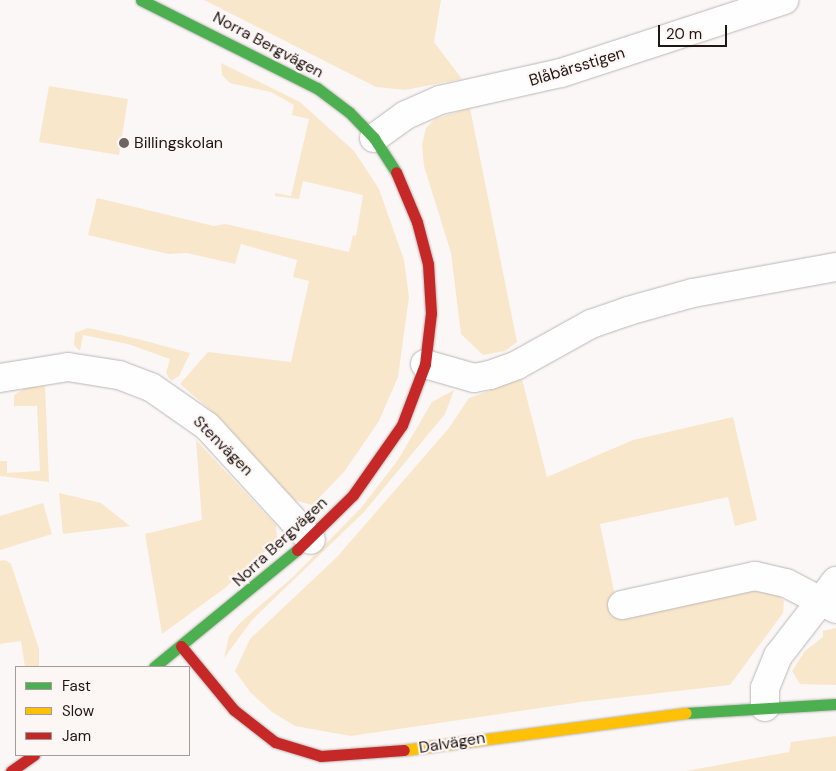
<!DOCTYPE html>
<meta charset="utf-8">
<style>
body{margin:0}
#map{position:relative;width:836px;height:771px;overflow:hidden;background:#faf7f6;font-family:"DM Sans",sans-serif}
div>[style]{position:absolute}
.green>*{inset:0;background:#f9e7cb}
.roads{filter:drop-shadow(0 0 1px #bdb7b5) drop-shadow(0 0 1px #bdb7b5)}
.street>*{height:28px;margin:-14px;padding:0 14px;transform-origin:14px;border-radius:14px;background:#fefefe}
.fast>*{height:11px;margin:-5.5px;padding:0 5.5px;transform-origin:5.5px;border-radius:5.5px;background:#4caf50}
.slow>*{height:11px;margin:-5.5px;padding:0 5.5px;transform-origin:5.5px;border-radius:5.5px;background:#ffc107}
.jam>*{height:11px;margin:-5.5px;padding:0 5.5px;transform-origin:5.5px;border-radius:5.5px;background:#c62828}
.dots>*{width:14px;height:14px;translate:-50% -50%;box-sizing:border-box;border:2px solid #fcf6f4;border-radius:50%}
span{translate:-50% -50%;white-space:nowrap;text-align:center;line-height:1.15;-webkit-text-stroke:4.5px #fcf6f4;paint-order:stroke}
.street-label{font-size:16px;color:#201612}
.poi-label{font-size:16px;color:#201612}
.left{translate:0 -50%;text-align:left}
.legend{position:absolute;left:15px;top:666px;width:175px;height:90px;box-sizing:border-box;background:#fcf6f4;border:1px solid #a49c9a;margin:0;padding:6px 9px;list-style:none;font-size:15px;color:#201612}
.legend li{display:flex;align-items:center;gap:10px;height:25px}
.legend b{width:25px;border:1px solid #a49c9a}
.scale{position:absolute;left:658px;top:25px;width:69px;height:22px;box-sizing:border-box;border:2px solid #201612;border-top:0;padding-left:6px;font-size:15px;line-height:18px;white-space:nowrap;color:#201612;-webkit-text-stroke:4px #fcf6f4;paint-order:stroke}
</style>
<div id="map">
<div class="green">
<div style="clip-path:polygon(204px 0,441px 0,434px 42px,462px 79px,405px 90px,376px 87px)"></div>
<div style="clip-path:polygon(221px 63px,300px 102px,354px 151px,379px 189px,404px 260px,409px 297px,398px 377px,379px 421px,344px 472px,312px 505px,294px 500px,220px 418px,180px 384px,208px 352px,291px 362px,309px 281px,293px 277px,297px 260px,241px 244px,235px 264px,187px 253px,168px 254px,88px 235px,97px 198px,214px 226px,225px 224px,349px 252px,353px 235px,356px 236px,363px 195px,303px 181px,299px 199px,275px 196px,275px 193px,291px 196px,309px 119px,292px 115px,294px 105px,271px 92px,230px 83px,222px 75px)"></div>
<div style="clip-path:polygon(49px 86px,128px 99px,119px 155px,39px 142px)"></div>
<div style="clip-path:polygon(470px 108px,517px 342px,505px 351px,483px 355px,461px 334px,451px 253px,424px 166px,422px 145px,426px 128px,435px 119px)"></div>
<div style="clip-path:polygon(88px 328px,134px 338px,190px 353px,179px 376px,171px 381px,166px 373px,170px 359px,128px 344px,83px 335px,80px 351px,74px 345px,75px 333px)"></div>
<div style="clip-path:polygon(522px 379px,547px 477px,633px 440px,733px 417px,757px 520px,735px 526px,728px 497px,600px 524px,619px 615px,755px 586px,772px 590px,784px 601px,783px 613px,730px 685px,581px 702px,351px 736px,295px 726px,272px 712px,250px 692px,235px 671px,250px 639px,337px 557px,449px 428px,469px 398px)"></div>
<div style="clip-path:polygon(45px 386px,49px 482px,0 476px,0 461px,7px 461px,7px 473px,40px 471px,37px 406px,14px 406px,14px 395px,27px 387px)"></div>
<div style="clip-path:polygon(454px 390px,445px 414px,364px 512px,252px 620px,224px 658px,229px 636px,240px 623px,293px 577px,361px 508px,398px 460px,432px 402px)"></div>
<div style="clip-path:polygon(196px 440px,276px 525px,277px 540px,225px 588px,162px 634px,145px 534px,202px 520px)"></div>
<div style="clip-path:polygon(59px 493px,101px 503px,130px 526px,63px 534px)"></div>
<div style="clip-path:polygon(43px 503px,52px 534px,0 550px,0 516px)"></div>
<div style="clip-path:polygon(5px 560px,11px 564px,39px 649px,39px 667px,25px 667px,21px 641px,0 644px,0 561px)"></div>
<div style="clip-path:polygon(836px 628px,836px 685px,800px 684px,792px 671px,805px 651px,823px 637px,823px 631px)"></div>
<div style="clip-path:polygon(836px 736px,836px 771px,686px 771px,789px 752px,791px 742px)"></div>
</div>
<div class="roads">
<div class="street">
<div style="left:374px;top:138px;width:39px;rotate:-36deg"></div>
<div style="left:406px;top:115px;width:37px;rotate:-24deg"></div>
<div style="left:440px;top:100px;width:124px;rotate:-12.6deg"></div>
<div style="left:561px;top:73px;width:235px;rotate:-18.1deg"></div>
<div style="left:425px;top:364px;width:51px;rotate:15.9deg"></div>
<div style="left:474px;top:378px;width:16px;rotate:-11deg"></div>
<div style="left:490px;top:375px;width:29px;rotate:-20deg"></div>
<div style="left:517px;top:365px;width:85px;rotate:-29deg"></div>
<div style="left:591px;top:324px;width:39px;rotate:-19deg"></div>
<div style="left:628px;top:311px;width:67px;rotate:-15.5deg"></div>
<div style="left:693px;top:293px;width:145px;rotate:-10.3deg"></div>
<div style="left:0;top:378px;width:69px;rotate:-9.2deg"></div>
<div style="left:68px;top:367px;width:52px;rotate:8.9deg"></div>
<div style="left:119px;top:375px;width:34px;rotate:21deg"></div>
<div style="left:151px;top:387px;width:68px;rotate:34.9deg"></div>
<div style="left:207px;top:426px;width:154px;rotate:47.6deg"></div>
<div style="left:622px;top:605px;width:136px;rotate:-12.3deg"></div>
<div style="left:755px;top:576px;width:32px;rotate:13deg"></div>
<div style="left:786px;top:583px;width:56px;rotate:27.5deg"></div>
<div style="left:765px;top:707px;width:19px;rotate:-90deg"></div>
<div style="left:765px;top:688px;width:35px;rotate:-68deg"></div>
<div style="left:778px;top:656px;width:95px;rotate:-52.3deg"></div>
</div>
<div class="fast">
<div style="left:141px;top:0;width:197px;rotate:26.6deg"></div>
<div style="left:317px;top:88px;width:40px;rotate:37deg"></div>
<div style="left:349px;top:112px;width:36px;rotate:46deg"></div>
<div style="left:374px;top:138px;width:40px;rotate:57.1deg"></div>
<div style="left:154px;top:667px;width:185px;rotate:-39.3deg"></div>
<div style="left:686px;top:713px;width:150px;rotate:-3.4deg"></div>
</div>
<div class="slow">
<div style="left:404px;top:750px;width:284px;rotate:-7.5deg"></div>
</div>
<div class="jam">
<div style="left:297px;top:550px;width:78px;rotate:-44.5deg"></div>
<div style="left:353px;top:495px;width:85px;rotate:-55deg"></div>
<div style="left:402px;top:425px;width:65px;rotate:-69.3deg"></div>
<div style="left:425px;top:364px;width:51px;rotate:-83.3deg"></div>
<div style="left:431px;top:313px;width:49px;rotate:-93.5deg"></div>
<div style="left:428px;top:264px;width:43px;rotate:-104.7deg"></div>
<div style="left:417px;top:222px;width:54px;rotate:-112.8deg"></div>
<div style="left:181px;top:646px;width:83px;rotate:50.4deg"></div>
<div style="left:234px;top:710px;width:52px;rotate:38deg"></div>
<div style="left:275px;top:742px;width:48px;rotate:16.9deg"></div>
<div style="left:321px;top:756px;width:83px;rotate:-4.1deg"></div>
<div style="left:11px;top:771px;width:28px;rotate:-35deg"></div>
</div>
</div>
<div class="dots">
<div style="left:124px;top:143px;background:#6c6562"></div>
</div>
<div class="street-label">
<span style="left:268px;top:45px;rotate:28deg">Norra Bergvägen</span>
<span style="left:577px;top:67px;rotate:-17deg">Blåbärsstigen</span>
<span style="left:223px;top:446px;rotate:45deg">Stenvägen</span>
<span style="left:280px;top:542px;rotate:-43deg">Norra Bergvägen</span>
<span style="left:452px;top:743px;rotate:-9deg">Dalvägen</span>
</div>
<div class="poi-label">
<span class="left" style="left:134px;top:143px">Billingskolan</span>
</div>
<ul class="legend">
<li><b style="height:6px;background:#4caf50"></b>Fast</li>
<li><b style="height:6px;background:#ffc107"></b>Slow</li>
<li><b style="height:6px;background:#c62828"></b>Jam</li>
</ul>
<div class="scale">20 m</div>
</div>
